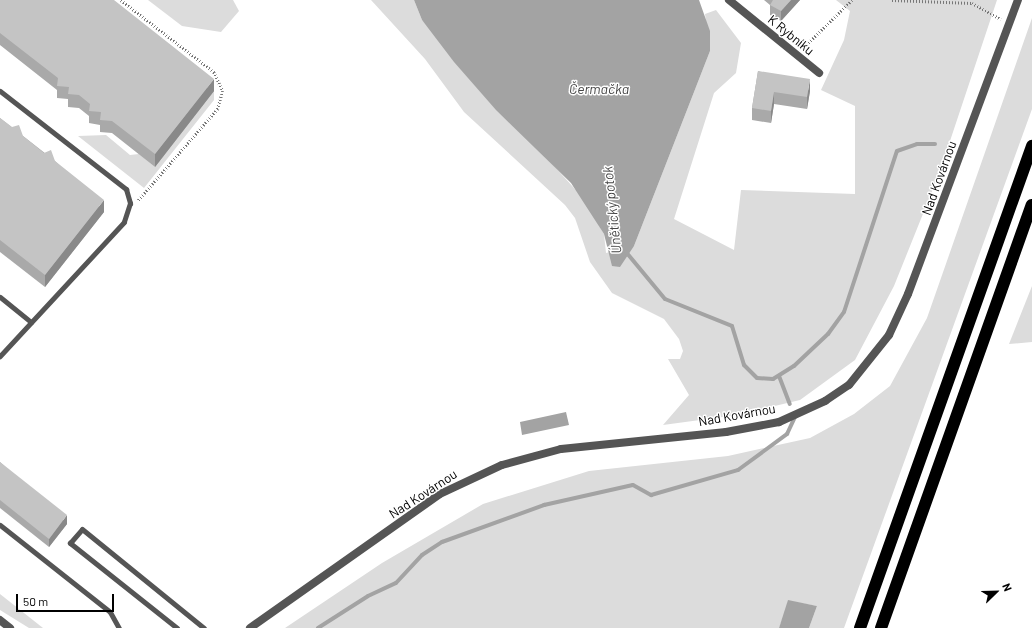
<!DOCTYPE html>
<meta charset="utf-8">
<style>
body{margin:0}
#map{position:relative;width:1032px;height:628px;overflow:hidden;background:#fff;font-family:Barlow,sans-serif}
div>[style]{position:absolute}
.green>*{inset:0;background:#dcdcdc}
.water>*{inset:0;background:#a3a3a3}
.stream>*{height:4px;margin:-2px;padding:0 2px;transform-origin:2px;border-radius:2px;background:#a3a3a3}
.path>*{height:2.5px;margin-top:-1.25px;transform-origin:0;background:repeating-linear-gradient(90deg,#777 0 1px,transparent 0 3px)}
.service>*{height:5px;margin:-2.5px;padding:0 2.5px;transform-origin:2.5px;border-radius:2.5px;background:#555}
.minor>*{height:8px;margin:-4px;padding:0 4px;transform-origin:4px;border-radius:4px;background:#555}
.motorway>*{height:12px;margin:-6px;padding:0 6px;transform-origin:6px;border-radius:6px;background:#000}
.wall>*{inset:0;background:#a9a9a9}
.shaded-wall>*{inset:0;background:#898989}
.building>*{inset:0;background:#c4c4c4}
span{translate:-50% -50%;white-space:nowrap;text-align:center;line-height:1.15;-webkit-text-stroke:3px #fff;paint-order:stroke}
.street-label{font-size:13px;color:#000}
.water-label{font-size:14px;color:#444;font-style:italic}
.north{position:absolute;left:976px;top:572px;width:40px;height:40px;-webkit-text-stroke:3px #fff;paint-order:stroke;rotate:67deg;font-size:11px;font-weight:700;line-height:16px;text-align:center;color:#000}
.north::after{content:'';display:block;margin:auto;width:14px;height:18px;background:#000;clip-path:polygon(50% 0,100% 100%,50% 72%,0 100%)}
.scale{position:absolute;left:16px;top:594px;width:98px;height:18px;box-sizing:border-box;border:2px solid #000;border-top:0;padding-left:5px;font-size:12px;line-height:14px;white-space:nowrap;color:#000;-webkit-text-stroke:3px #fff;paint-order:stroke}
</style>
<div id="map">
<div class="green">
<div style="clip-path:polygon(148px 0,233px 0,239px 11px,221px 32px,182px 26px)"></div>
<div style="clip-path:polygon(371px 0,414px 0,422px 20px,583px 198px,604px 234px,606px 253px,634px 246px,710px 51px,705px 14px,716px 10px,741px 43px,736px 73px,714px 93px,674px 219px,734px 250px,741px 190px,855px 194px,855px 106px,821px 90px,844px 40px,850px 11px,836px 0,997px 0,939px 174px,894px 286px,855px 360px,800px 400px,737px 415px,663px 425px,689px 395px,668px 359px,680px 359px,683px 351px,679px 339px,664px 319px,612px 293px,590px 262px,575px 218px,565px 205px,464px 112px,425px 59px)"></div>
<div style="clip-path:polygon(1032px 18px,1032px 109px,844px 628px,809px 628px,817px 606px,789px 601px,779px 628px,285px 628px,382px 563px,483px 504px,589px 471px,728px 456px,810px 438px,854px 414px,890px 386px,927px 318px)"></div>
<div style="clip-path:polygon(181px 54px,214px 82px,214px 100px,144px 188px,78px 136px,106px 135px,130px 155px,139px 154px,155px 167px)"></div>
<div style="clip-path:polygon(1032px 286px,1032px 342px,1009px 344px)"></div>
<div style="clip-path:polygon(0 594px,43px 628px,29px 628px,0 610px)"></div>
</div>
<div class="water">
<div style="clip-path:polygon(414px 0,699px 0,710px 31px,710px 51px,634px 246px,620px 267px,612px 266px,604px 234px,571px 183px,496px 110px,454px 62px,422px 20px)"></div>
<div style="clip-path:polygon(566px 412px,569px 425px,522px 435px,520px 422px)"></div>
<div style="clip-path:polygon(788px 600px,817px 606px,809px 628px,779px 628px)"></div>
</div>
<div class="stream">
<div style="left:626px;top:252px;width:61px;rotate:50.3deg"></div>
<div style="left:665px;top:299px;width:72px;rotate:21.9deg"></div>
<div style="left:732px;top:326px;width:41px;rotate:72.9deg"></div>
<div style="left:744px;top:365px;width:18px;rotate:45deg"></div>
<div style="left:757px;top:378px;width:16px;rotate:4deg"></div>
<div style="left:773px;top:379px;width:25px;rotate:-32deg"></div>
<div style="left:794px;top:366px;width:47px;rotate:-43.3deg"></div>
<div style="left:828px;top:334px;width:27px;rotate:-54deg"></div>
<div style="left:844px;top:312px;width:169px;rotate:-71.8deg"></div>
<div style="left:897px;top:151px;width:21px;rotate:-19deg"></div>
<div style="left:917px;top:144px;width:18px"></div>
<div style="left:779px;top:376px;width:30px;rotate:69deg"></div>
<div style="left:318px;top:628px;width:59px;rotate:-32.6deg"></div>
<div style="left:368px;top:596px;width:31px;rotate:-25deg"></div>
<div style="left:396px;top:583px;width:38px;rotate:-47deg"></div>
<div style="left:422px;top:555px;width:24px;rotate:-33deg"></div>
<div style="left:442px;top:542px;width:109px;rotate:-19.9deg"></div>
<div style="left:544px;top:505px;width:91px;rotate:-12.7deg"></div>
<div style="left:633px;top:485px;width:21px;rotate:29deg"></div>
<div style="left:651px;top:495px;width:91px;rotate:-16deg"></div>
<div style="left:738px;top:470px;width:61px;rotate:-36.3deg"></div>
<div style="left:787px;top:434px;width:19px;rotate:-65deg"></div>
</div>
<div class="path">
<div style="left:121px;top:0;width:118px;rotate:37.7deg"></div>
<div style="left:214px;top:72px;width:21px;rotate:65deg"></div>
<div style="left:223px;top:91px;width:19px;rotate:106deg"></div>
<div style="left:218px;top:109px;width:122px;rotate:131deg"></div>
<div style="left:892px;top:0;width:80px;rotate:2.1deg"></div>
<div style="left:972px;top:3px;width:33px;rotate:29deg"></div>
<div style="left:804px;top:47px;width:67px;rotate:-44.4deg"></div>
</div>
<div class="service">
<div style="left:0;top:91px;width:160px;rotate:37.9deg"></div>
<div style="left:126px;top:189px;width:15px;rotate:74deg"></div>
<div style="left:130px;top:203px;width:20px;rotate:108deg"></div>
<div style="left:124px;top:222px;width:183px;rotate:132.8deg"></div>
<div style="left:0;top:297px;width:40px;rotate:39deg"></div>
<div style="left:0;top:525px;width:140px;rotate:38.3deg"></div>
<div style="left:110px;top:612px;width:18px;rotate:61deg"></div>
<div style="left:177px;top:628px;width:137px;rotate:-141.5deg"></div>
<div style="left:70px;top:543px;width:18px;rotate:-49deg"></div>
<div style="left:82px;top:529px;width:157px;rotate:39.1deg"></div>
</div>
<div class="minor">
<div style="left:729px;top:0;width:116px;rotate:39deg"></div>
<div style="left:0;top:620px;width:13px;rotate:39deg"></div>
<div style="left:250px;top:628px;width:232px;rotate:-35.2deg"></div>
<div style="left:440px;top:494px;width:68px;rotate:-25.1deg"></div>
<div style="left:502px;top:465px;width:61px;rotate:-15.2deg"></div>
<div style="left:561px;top:449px;width:166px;rotate:-5.9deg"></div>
<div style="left:726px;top:432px;width:54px;rotate:-10.7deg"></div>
<div style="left:779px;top:422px;width:51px;rotate:-24.5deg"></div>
<div style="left:825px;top:401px;width:29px;rotate:-34deg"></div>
<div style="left:849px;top:385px;width:64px;rotate:-51.3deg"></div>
<div style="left:889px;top:335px;width:45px;rotate:-65.1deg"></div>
<div style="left:908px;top:294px;width:314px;rotate:-69.5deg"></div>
</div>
<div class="motorway">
<div style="left:860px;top:628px;width:512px;rotate:-70.36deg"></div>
<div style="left:881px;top:628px;width:449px;rotate:-70.4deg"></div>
</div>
<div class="wall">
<div style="clip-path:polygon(0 0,214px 91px,155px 167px,112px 133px,100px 132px,100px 125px,89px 123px,89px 116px,79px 108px,68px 107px,68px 99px,57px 98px,57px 90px,0 45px)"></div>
<div style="clip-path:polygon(764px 0,800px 0,781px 21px,770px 15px,770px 5px)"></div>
<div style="clip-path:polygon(758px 71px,810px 91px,807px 109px,774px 104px,771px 123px,752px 120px,752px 108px)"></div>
<div style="clip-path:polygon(0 118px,55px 161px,104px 212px,45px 287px,0 252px)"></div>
<div style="clip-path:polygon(0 462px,67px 524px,49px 547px,0 508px)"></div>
</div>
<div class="shaded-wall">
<div style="clip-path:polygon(791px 0,800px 0,781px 21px,781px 11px)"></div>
<div style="clip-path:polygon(214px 79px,214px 91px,155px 167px,155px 154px)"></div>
<div style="clip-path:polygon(810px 79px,810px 91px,807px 109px,807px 97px)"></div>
<div style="clip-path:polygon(774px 92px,774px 104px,771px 123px,771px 111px)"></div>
<div style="clip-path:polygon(104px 200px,104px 212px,45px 287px,45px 275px)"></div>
<div style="clip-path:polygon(67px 515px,67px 524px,49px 547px,49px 539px)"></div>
</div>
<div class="building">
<div style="clip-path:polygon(0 0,114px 0,214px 79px,155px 154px,112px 121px,100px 120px,101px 112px,89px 111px,90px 104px,79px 95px,68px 94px,69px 87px,57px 86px,58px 78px,0 33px)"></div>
<div style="clip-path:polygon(773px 0,791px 0,781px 11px,770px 5px)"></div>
<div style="clip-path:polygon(758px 71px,810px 79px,807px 97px,774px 92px,771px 111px,752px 108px)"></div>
<div style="clip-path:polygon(0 118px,12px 127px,19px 125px,23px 136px,44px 153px,51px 150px,55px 161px,104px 200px,45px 275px,0 240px)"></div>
<div style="clip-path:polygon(0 462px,67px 515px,49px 539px,0 500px)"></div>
</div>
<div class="street-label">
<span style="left:791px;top:35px;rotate:39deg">K Rybníku</span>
<span style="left:939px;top:178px;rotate:-70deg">Nad Kovárnou</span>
<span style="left:737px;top:415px;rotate:-10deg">Nad Kovárnou</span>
<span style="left:423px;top:494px;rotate:-33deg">Nad Kovárnou</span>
</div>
<div class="water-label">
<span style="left:599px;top:89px">Čermačka</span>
<span style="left:612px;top:210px;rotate:-96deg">Únětický potok</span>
</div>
<div class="north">N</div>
<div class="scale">50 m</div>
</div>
